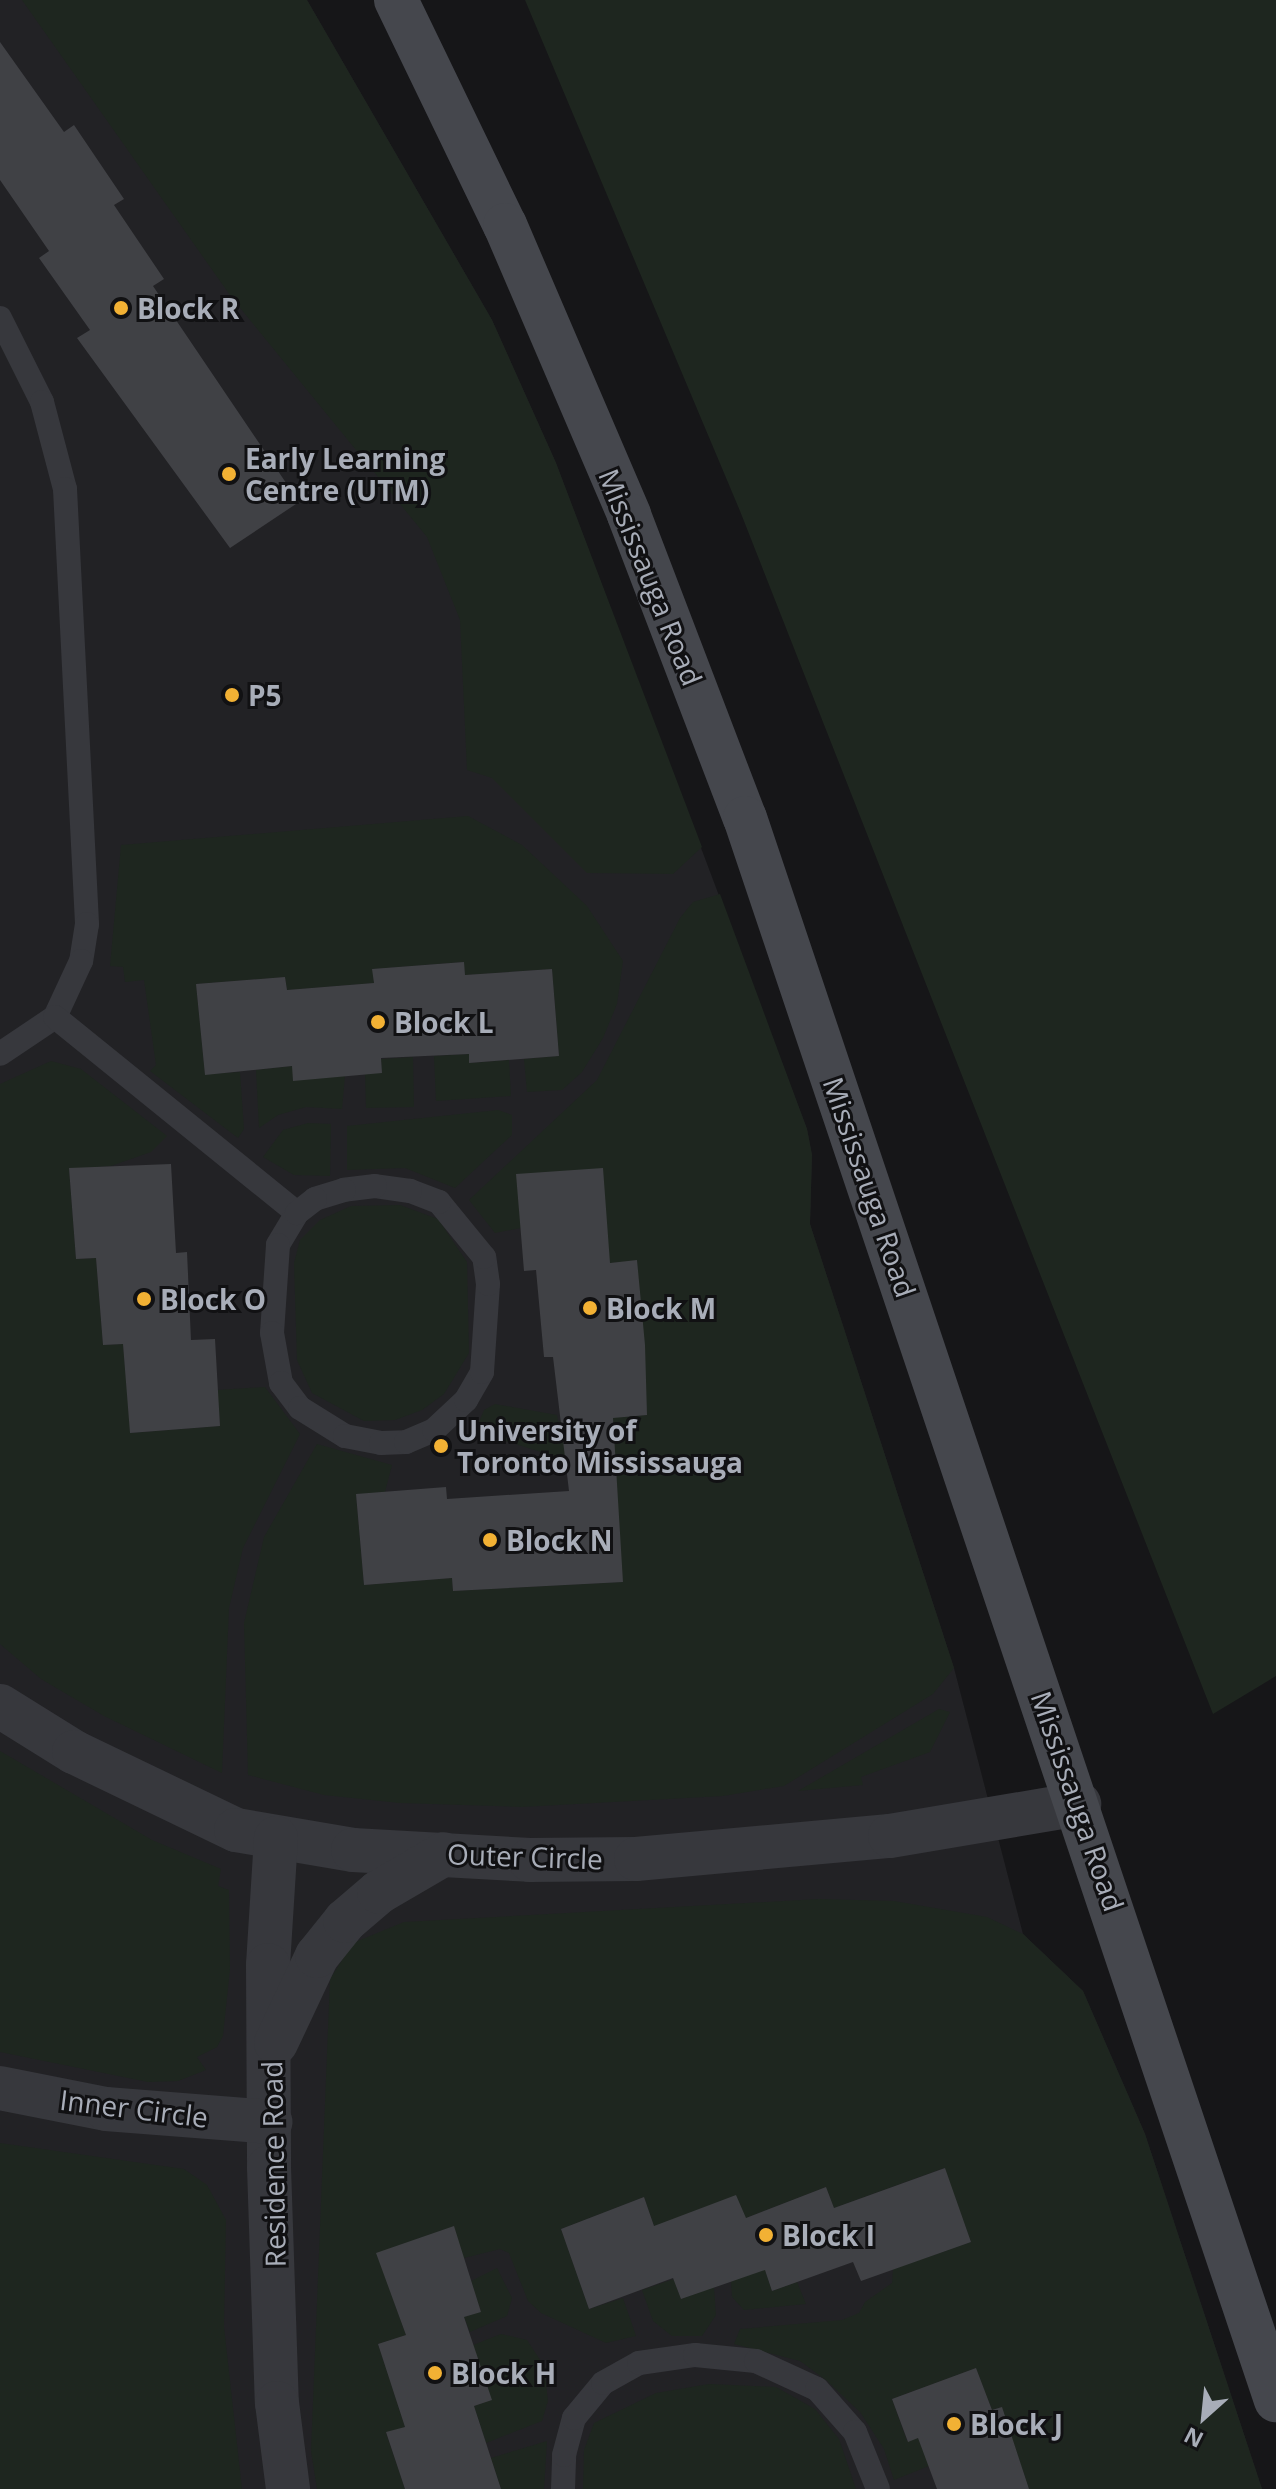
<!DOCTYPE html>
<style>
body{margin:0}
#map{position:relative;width:1276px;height:2489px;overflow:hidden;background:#161618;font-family:"Open Sans",sans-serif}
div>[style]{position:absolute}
.built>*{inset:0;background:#222225}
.green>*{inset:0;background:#1e261f}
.building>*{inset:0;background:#404145}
.service>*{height:24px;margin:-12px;padding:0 12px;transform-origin:12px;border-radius:12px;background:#37383d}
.minor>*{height:44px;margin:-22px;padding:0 22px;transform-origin:22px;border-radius:22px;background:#37383d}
.secondary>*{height:44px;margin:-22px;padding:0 22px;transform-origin:22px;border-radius:22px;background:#45474d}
.dots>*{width:22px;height:22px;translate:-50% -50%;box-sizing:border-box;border:4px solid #111113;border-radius:50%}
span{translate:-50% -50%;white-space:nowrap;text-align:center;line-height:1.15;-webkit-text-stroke:6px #111113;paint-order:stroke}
.poi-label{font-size:28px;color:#a8adb8;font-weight:700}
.left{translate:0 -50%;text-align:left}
.street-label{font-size:28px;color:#a8adb8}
.north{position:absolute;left:1164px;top:2377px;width:80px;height:80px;-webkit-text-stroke:6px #111113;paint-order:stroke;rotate:207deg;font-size:22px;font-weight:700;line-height:32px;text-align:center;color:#a8adb8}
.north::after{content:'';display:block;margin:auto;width:28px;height:36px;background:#a8adb8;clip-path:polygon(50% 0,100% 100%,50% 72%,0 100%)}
</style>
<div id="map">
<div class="built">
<div style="clip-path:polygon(0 0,307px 0,492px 320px,556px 463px,807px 1129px,812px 1155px,810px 1224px,954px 1668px,1023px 1934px,1083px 1991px,1145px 2134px,1262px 2489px,0 2489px)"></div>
</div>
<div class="green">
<div style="clip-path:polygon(22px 0,307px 0,492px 320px,556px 463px,702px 847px,673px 874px,587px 873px,492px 778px,467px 770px,460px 620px,427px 537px,232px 298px)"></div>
<div style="clip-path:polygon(525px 0,1276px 0,1276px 1676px,1213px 1714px,740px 511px)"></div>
<div style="clip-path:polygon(468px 816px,522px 845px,587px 906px,623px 961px,617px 1004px,603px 1038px,582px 1072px,562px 1090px,527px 1092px,524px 1059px,559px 1056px,552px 969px,465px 975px,463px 962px,373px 969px,374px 983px,287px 990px,285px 977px,196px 984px,205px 1074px,240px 1072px,244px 1129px,238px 1138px,150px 1071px,156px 1065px,144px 980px,125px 982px,123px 967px,110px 966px,121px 845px)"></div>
<div style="clip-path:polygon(720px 894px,807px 1129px,812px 1155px,810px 1224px,954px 1668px,933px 1694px,784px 1786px,723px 1796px,522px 1807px,400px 1803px,324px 1795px,248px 1775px,244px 1623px,264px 1537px,317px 1444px,392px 1465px,385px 1492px,356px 1495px,364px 1585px,452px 1578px,453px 1591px,623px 1582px,583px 1465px,489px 1436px,479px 1422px,484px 1410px,495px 1404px,557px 1415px,558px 1421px,647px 1415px,637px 1261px,610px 1263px,521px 1228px,495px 1233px,469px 1200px,597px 1080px,680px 918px,693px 902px)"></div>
<div style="clip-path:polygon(469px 1054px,470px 1063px,509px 1060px,511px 1096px,436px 1101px,434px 1056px)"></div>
<div style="clip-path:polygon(413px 1057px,414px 1107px,366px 1108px,365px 1074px,382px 1072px,381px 1059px)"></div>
<div style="clip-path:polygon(51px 1061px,81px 1069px,167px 1136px,151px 1152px,111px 1166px,69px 1169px,76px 1259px,96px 1258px,103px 1345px,123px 1344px,131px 1433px,220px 1426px,217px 1390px,265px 1387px,300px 1434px,243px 1548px,229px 1608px,222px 1773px,104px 1716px,41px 1679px,0 1644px,0 1084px)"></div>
<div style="clip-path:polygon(292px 1066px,345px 1076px,342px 1109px,306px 1107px,278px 1115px,259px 1128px,256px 1070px)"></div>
<div style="clip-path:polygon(498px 1110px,512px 1115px,512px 1135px,455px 1188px,405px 1168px,347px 1170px,347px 1126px)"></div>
<div style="clip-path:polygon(308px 1123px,331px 1124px,330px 1176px,294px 1175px,263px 1157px,283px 1130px)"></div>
<div style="clip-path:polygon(400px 1205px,438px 1219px,467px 1262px,469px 1353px,444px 1394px,422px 1410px,395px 1420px,364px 1421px,312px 1393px,297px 1360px,294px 1263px,300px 1240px,320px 1220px,351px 1206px)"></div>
<div style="clip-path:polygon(939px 1709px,950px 1712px,930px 1752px,861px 1777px,863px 1785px,798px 1791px)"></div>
<div style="clip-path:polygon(0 1751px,152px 1840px,221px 1869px,218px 1886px,229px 1890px,230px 1969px,223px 2036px,217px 2047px,197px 2057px,206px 2070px,178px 2081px,148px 2082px,0 2052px)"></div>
<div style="clip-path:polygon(819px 1899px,894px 1901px,987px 1917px,1023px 1934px,1083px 1991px,1145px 2134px,1262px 2489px,1029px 2489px,1001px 2407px,992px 2410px,976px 2368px,892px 2399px,907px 2441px,919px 2437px,929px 2466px,894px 2480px,884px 2449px,860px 2412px,826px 2380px,800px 2361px,734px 2344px,740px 2329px,842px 2320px,859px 2313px,865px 2302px,892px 2283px,893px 2269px,971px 2242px,944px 2168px,834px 2208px,826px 2187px,746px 2218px,654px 2226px,644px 2197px,561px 2229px,589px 2309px,623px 2298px,636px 2336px,606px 2343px,541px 2313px,528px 2301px,509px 2253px,500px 2249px,464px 2258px,377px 2253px,406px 2335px,378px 2344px,405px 2427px,386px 2433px,405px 2489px,317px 2489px,311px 2451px,330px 1979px,353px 1943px,404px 1922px)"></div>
<div style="clip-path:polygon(0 2143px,184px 2169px,207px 2185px,226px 2220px,224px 2327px,242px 2489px,0 2489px)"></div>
<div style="clip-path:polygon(497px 2268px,512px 2298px,507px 2316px,470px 2332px,464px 2317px,481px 2311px,471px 2281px)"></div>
<div style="clip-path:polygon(765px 2269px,772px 2291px,797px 2282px,806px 2304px,744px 2310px,732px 2297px,731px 2281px)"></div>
<div style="clip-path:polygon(674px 2279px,681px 2299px,714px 2287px,716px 2315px,702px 2336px,672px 2336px,653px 2321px,642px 2290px)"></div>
<div style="clip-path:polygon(501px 2334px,527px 2340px,544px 2366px,548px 2401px,542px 2421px,486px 2443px,474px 2406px,491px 2400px,473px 2345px)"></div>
<div style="clip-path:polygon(709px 2384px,776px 2387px,815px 2409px,839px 2439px,856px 2489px,583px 2489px,584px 2450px,594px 2423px,656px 2393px)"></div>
<div style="clip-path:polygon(547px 2441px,544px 2489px,501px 2489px,491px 2458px)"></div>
</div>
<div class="building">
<div style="clip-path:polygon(0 42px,64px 132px,74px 125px,124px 199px,114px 205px,164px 279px,153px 286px,299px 502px,230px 548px,77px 338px,90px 330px,39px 258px,49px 251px,0 180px)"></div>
<div style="clip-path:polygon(464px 962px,465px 975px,552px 969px,559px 1056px,469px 1063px,469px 1054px,381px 1058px,382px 1073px,293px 1081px,292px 1066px,205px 1075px,196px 984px,285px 977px,287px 990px,374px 983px,372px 969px)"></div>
<div style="clip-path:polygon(171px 1164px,176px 1253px,187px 1252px,191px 1340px,215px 1339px,220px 1426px,130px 1433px,123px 1344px,103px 1345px,96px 1258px,76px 1259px,69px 1168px)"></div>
<div style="clip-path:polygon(603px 1168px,610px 1263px,637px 1260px,645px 1345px,647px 1415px,613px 1418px,623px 1582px,453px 1591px,452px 1578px,364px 1585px,356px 1494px,446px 1487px,447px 1499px,569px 1491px,553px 1357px,544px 1357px,536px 1270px,524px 1271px,516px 1174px)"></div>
<div style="clip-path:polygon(945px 2168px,971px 2242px,861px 2281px,853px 2262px,772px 2291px,765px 2270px,681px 2299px,673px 2278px,589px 2309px,561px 2229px,644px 2197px,654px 2226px,736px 2195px,746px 2218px,826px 2187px,834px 2208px)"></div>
<div style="clip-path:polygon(454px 2226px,481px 2312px,464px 2317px,492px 2400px,474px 2406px,501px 2489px,405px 2489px,386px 2432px,405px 2427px,378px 2344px,406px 2335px,376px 2253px)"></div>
<div style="clip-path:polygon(976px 2368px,992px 2410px,1002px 2407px,1029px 2489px,937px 2489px,918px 2438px,908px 2442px,892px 2399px)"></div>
</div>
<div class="service">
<div style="left:0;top:318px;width:94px;rotate:63.4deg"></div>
<div style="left:42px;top:402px;width:90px;rotate:75.2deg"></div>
<div style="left:65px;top:489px;width:436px;rotate:87.1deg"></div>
<div style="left:87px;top:924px;width:37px;rotate:99deg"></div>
<div style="left:81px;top:961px;width:62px;rotate:114.9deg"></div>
<div style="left:55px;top:1017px;width:66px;rotate:146.1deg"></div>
<div style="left:55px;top:1017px;width:311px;rotate:39deg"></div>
<div style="left:297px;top:1213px;width:37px;rotate:121deg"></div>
<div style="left:278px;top:1245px;width:88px;rotate:93.9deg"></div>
<div style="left:272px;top:1333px;width:51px;rotate:79.8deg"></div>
<div style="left:281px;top:1383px;width:31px;rotate:53deg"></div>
<div style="left:300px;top:1408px;width:53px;rotate:31.9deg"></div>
<div style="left:345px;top:1436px;width:37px;rotate:11deg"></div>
<div style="left:381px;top:1443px;width:25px;rotate:-2deg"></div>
<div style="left:406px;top:1442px;width:30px;rotate:-23deg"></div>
<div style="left:434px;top:1430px;width:44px;rotate:-43.2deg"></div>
<div style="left:466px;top:1400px;width:32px;rotate:-60deg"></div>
<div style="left:482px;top:1372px;width:88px;rotate:-86.1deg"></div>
<div style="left:488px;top:1284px;width:27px;rotate:-98deg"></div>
<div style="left:484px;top:1257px;width:71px;rotate:-129.3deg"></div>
<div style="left:439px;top:1202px;width:31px;rotate:-159deg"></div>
<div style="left:410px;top:1191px;width:35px;rotate:-172deg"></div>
<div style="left:375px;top:1186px;width:31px;rotate:173deg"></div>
<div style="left:344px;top:1190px;width:30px;rotate:163deg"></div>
<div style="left:315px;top:1199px;width:23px;rotate:142deg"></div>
<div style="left:563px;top:2489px;width:34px;rotate:-88deg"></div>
<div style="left:564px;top:2455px;width:38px;rotate:-75deg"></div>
<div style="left:574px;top:2418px;width:45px;rotate:-50.4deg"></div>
<div style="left:603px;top:2383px;width:41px;rotate:-29.1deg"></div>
<div style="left:639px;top:2363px;width:57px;rotate:-8.1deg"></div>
<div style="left:695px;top:2355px;width:61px;rotate:5.6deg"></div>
<div style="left:756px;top:2361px;width:67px;rotate:24.7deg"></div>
<div style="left:817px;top:2389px;width:57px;rotate:48.5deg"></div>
<div style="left:855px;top:2432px;width:61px;rotate:68deg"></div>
</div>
<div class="minor">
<div style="left:0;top:1706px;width:87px;rotate:31.9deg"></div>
<div style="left:74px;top:1752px;width:180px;rotate:25.7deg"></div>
<div style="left:236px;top:1830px;width:119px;rotate:9.7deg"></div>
<div style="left:353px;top:1850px;width:177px;rotate:3.2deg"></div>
<div style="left:530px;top:1860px;width:106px;rotate:-0.5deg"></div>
<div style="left:636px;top:1859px;width:255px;rotate:-5.2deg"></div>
<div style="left:890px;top:1836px;width:192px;rotate:-9.6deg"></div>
<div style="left:276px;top:1838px;width:127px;rotate:93.6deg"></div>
<div style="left:268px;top:1965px;width:202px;rotate:89.7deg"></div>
<div style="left:269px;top:2167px;width:236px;rotate:88.1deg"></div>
<div style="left:277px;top:2403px;width:87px;rotate:82.7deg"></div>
<div style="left:276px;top:2043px;width:96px;rotate:-64.8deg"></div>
<div style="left:317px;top:1956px;width:45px;rotate:-51.3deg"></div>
<div style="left:345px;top:1921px;width:45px;rotate:-40.5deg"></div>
<div style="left:379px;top:1892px;width:75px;rotate:-30.3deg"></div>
<div style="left:0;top:2088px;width:108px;rotate:11.2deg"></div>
<div style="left:106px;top:2109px;width:165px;rotate:4.5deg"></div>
</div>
<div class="secondary">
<div style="left:396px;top:0;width:250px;rotate:64.2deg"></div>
<div style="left:505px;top:225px;width:315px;rotate:66.8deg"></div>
<div style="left:629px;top:515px;width:324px;rotate:69.1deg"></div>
<div style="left:745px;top:818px;width:1669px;rotate:71.45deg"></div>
</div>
<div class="dots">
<div style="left:121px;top:308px;background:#f2b134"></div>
<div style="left:229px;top:474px;background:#f2b134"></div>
<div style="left:232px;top:695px;background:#f2b134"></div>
<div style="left:378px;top:1022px;background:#f2b134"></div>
<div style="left:144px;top:1299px;background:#f2b134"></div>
<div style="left:590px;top:1308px;background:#f2b134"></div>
<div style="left:441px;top:1446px;background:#f2b134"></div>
<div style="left:490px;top:1540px;background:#f2b134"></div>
<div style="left:766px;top:2235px;background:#f2b134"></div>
<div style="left:435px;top:2373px;background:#f2b134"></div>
<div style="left:954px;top:2424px;background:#f2b134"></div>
</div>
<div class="poi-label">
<span class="left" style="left:137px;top:308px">Block R</span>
<span class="left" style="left:245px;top:474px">Early Learning<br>Centre (UTM)</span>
<span class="left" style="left:248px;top:695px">P5</span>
<span class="left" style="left:394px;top:1022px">Block L</span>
<span class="left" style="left:160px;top:1299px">Block O</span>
<span class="left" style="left:606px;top:1308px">Block M</span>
<span class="left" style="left:457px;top:1446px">University of<br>Toronto Mississauga</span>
<span class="left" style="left:506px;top:1540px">Block N</span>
<span class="left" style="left:782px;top:2235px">Block I</span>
<span class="left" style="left:451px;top:2373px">Block H</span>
<span class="left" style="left:970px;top:2424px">Block J</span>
</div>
<div class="street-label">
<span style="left:651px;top:577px;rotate:68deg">Mississauga Road</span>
<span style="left:870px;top:1187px;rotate:71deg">Mississauga Road</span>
<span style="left:1078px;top:1801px;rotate:71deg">Mississauga Road</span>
<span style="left:525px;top:1856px;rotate:2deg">Outer Circle</span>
<span style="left:134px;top:2108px;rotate:7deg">Inner Circle</span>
<span style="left:273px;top:2164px;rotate:-91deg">Residence Road</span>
</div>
<div class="north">N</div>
</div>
